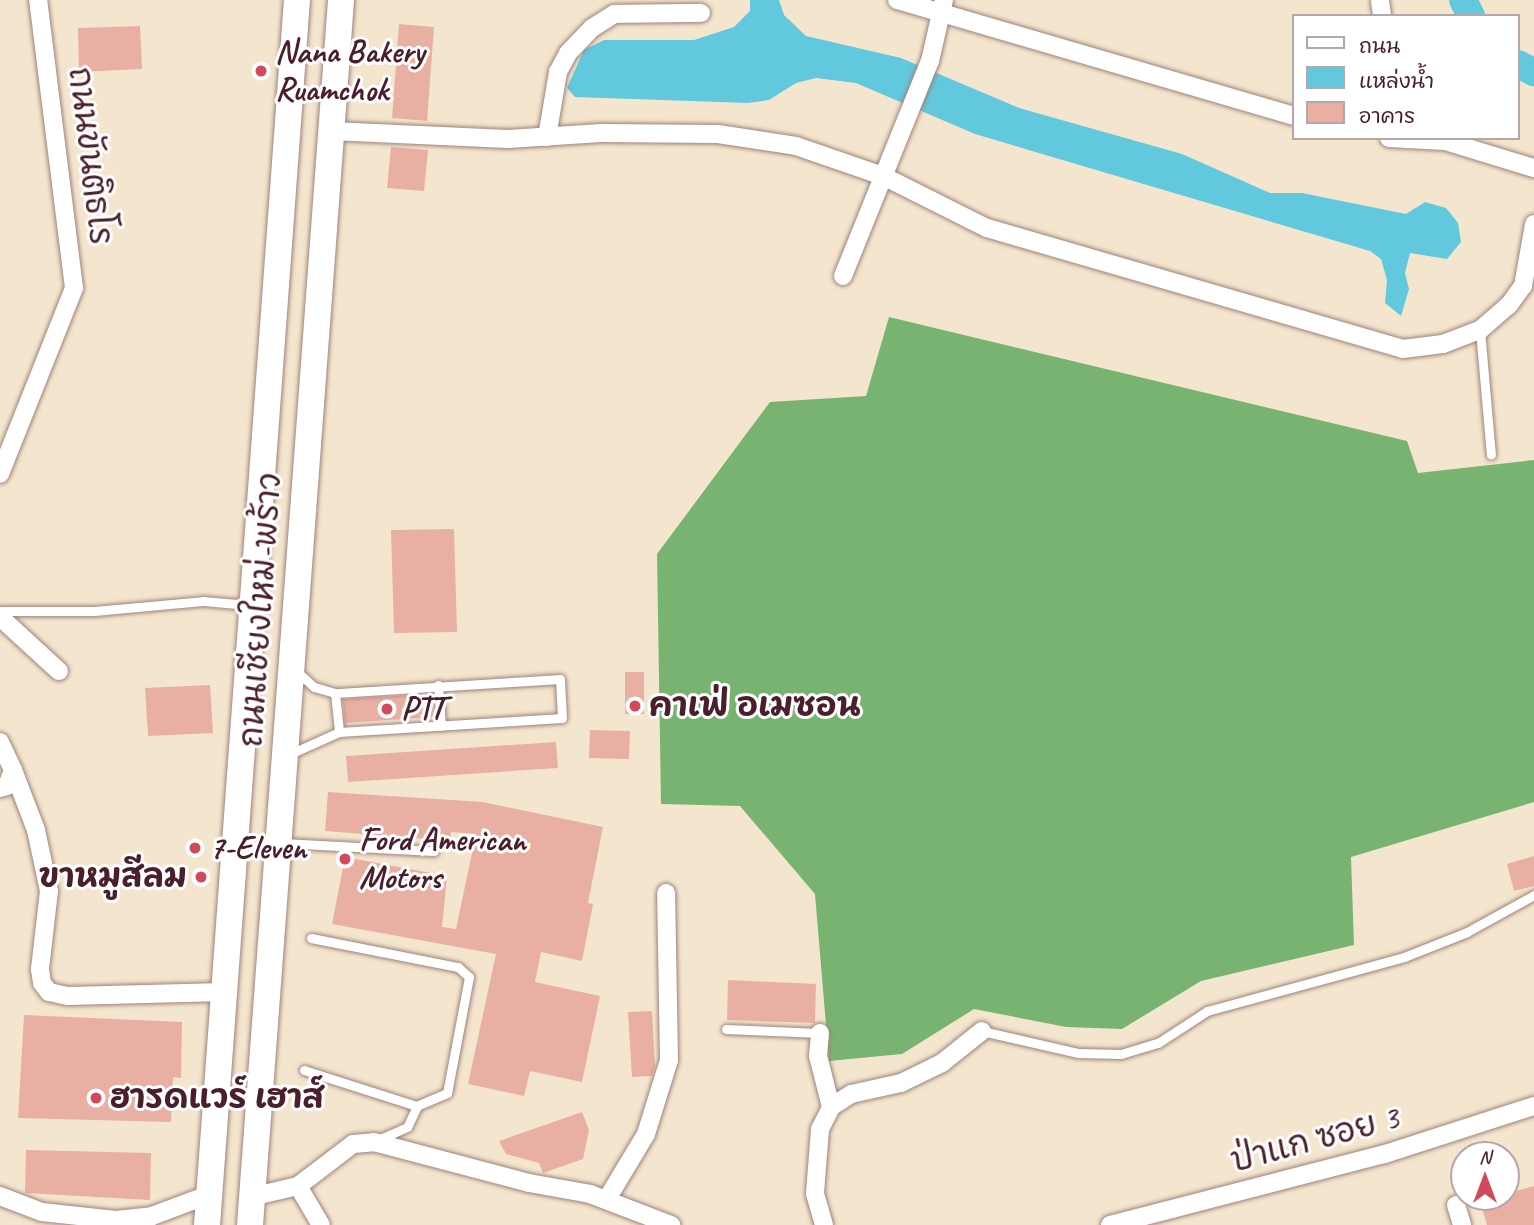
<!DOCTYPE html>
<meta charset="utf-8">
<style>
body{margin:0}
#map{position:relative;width:1534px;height:1225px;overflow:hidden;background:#f4e6ce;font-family:Caveat,"Playpen Sans Thai",sans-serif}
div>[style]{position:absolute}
.forest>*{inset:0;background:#79b372}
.water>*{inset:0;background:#61c8de}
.river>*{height:28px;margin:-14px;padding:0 14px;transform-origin:14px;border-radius:14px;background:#61c8de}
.building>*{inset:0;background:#eaafa3}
.roads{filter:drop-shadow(0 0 2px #9f827c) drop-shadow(0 0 2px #9f827c)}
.lane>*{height:9px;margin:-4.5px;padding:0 4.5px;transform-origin:4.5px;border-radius:4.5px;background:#fff}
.street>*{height:18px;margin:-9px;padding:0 9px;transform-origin:9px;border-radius:9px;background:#fff}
.secondary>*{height:26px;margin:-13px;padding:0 13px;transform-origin:13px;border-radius:13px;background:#fff}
.dots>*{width:19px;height:19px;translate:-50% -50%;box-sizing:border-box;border:4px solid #fff;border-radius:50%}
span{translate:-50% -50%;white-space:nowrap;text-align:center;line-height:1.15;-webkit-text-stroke:6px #fff;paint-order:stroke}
.poi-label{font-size:33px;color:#4a1f2b;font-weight:700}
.left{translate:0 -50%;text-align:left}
.right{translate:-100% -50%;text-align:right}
.street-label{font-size:33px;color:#4a1f2b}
.legend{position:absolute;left:1292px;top:14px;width:228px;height:126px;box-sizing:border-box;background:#fff;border:2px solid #b7a5aa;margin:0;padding:9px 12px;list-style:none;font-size:21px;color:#4a1f2b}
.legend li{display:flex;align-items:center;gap:14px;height:35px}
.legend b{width:35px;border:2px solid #b7a5aa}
.north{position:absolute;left:1450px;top:1141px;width:70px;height:70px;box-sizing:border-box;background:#fff;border:2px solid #b7a5aa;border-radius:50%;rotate:0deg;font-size:19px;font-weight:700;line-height:28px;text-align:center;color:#4a1f2b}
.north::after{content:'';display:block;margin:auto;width:24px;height:32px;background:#d1495b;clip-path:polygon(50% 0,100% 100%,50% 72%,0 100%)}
</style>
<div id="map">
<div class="forest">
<div style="clip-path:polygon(889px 317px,1407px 441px,1418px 473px,1534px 460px,1534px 802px,1351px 857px,1354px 945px,1201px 981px,1122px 1029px,1066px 1027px,974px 1009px,902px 1054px,829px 1061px,815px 894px,740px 806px,661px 804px,657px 554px,770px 402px,866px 396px)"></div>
</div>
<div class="water">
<div style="clip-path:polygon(750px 0,779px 0,784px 15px,806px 36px,901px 58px,1019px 108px,1182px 154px,1270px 193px,1302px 193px,1406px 214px,1425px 202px,1446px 208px,1458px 223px,1461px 242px,1447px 259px,1410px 253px,1405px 273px,1409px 289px,1401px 316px,1385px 303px,1387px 280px,1381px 259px,1370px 251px,975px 134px,856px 83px,816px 78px,796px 83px,769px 100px,748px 103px,575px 97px,567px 88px,584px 50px,604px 40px,694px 40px,734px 27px,750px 11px)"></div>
</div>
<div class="river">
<div style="left:1463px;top:0;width:18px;rotate:63deg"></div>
<div style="left:1518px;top:64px;width:18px;rotate:27deg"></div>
</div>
<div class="building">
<div style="clip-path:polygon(399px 24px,434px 27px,427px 121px,392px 118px)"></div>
<div style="clip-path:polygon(140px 26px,142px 69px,79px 72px,78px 28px)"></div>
<div style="clip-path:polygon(391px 147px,428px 150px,424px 191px,387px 188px)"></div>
<div style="clip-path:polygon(454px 529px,457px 632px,394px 633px,391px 530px)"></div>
<div style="clip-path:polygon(625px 672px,644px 672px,644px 714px,625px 714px)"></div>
<div style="clip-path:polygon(210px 685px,213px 733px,148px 736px,145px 688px)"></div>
<div style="clip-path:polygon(432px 694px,433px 717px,345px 723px,343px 699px)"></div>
<div style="clip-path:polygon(590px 730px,630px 731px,629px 759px,589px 758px)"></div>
<div style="clip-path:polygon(556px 742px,558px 768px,348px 782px,346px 756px)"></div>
<div style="clip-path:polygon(328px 792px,483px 802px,603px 827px,588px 903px,593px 904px,582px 961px,541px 952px,535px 982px,600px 996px,582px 1082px,530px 1071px,524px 1096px,468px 1084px,496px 954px,332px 924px,345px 857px,447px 876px,442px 927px,456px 929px,476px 834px,451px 832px,450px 841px,325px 831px)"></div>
<div style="clip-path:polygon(1534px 856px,1534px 886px,1514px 891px,1507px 864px)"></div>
<div style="clip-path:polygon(728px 980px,816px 984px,815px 1023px,727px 1020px)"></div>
<div style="clip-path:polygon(652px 1011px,655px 1067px,652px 1076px,632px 1077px,628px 1012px)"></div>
<div style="clip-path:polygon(24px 1015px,182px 1022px,181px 1078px,173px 1077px,171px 1122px,18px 1118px)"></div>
<div style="clip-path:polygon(582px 1112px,589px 1130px,583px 1159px,543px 1173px,539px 1163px,506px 1154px,499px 1141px)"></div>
<div style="clip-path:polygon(26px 1150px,151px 1153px,150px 1200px,25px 1193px)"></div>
<div style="clip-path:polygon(1534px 1186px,1534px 1225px,1487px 1225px,1480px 1201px)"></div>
</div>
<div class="roads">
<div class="lane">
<div style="left:1480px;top:330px;width:125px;rotate:85deg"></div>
<div style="left:0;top:611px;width:94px"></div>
<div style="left:94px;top:611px;width:109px;rotate:-5.2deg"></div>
<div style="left:203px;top:601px;width:46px;rotate:5deg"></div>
<div style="left:438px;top:685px;width:41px;rotate:85.8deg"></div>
<div style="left:335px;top:693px;width:39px;rotate:84deg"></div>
<div style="left:290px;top:754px;width:54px;rotate:-24.2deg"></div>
<div style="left:339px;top:732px;width:223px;rotate:-3.6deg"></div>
<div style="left:562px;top:718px;width:39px;rotate:-93deg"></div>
<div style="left:560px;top:679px;width:225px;rotate:176.4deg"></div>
<div style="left:335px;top:693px;width:22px;rotate:-164deg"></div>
<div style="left:314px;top:687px;width:24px;rotate:-138deg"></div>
<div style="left:282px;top:843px;width:152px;rotate:3deg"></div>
<div style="left:311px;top:938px;width:150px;rotate:11.2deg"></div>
<div style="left:458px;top:967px;width:15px;rotate:42deg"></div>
<div style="left:469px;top:977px;width:118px;rotate:100.7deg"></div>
<div style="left:447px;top:1093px;width:33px;rotate:157deg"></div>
<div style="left:417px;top:1106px;width:23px;rotate:115deg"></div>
<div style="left:407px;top:1127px;width:34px;rotate:156deg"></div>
<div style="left:726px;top:1029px;width:94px;rotate:2.4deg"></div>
<div style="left:982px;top:1031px;width:98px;rotate:12.9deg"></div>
<div style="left:1078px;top:1053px;width:43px;rotate:1.3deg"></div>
<div style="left:1121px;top:1054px;width:39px;rotate:-17deg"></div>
<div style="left:1158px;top:1043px;width:59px;rotate:-33.1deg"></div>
<div style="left:1207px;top:1011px;width:204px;rotate:-15.3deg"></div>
<div style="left:1404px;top:957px;width:68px;rotate:-21.6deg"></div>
<div style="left:1467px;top:932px;width:77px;rotate:-28.9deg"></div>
<div style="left:304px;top:1070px;width:119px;rotate:17.7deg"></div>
</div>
<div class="street">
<div style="left:897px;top:0;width:414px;rotate:16.3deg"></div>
<div style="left:1380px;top:1px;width:15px;rotate:82deg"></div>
<div style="left:331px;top:131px;width:177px;rotate:2.6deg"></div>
<div style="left:508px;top:139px;width:93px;rotate:-3.7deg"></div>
<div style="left:601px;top:133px;width:117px;rotate:0.5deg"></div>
<div style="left:718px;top:134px;width:79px;rotate:8.7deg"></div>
<div style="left:796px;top:146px;width:92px;rotate:19deg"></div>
<div style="left:883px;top:176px;width:116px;rotate:26.6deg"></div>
<div style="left:987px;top:228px;width:433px;rotate:16.2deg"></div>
<div style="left:1403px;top:349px;width:40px;rotate:-7.1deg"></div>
<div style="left:1443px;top:344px;width:40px;rotate:-21deg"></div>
<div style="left:1480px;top:330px;width:38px;rotate:-41deg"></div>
<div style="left:1509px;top:305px;width:24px;rotate:-54deg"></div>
<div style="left:1523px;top:286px;width:63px;rotate:-79.9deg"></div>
<div style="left:547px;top:137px;width:66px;rotate:-80.4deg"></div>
<div style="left:558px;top:72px;width:21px;rotate:-62deg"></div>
<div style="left:568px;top:53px;width:35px;rotate:-46deg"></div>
<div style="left:592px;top:28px;width:26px;rotate:-32deg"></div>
<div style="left:614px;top:14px;width:87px;rotate:-0.7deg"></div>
<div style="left:1389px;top:138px;width:56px;rotate:3.1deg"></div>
<div style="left:1445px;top:141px;width:93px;rotate:16.9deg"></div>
<div style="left:843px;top:276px;width:232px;rotate:-68deg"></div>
<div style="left:930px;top:61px;width:63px;rotate:-77.1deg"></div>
<div style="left:0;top:474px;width:200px;rotate:-68.3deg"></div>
<div style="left:74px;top:288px;width:290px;rotate:-97.1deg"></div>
<div style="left:0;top:617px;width:80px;rotate:42.5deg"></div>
<div style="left:0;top:742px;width:31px;rotate:65deg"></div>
<div style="left:13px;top:770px;width:17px;rotate:111deg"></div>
<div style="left:7px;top:786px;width:7px;rotate:164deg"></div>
<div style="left:13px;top:770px;width:64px;rotate:69deg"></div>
<div style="left:36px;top:830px;width:62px;rotate:78deg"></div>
<div style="left:49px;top:891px;width:79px;rotate:96.6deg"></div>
<div style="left:40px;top:969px;width:14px;rotate:82deg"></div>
<div style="left:42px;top:983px;width:11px;rotate:52deg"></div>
<div style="left:49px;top:992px;width:19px;rotate:12deg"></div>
<div style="left:68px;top:996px;width:156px;rotate:-1.5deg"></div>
<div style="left:820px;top:1033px;width:23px;rotate:95deg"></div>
<div style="left:818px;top:1056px;width:53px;rotate:75.7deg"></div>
<div style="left:298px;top:1186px;width:45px;rotate:59.5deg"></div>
<div style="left:0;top:1196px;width:45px;rotate:20.9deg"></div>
<div style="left:42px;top:1212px;width:74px;rotate:6.2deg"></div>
<div style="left:116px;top:1220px;width:36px;rotate:-6deg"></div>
<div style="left:152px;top:1216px;width:60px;rotate:-20.6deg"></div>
<div style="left:251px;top:1197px;width:48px;rotate:-13.2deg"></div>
<div style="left:298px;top:1186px;width:69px;rotate:-37.4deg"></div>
<div style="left:353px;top:1144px;width:21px;rotate:-5deg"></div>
<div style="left:374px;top:1142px;width:160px;rotate:14.8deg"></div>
<div style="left:529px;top:1183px;width:62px;rotate:10.2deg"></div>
<div style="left:590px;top:1194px;width:87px;rotate:20.9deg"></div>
<div style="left:607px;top:1199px;width:76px;rotate:-59deg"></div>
<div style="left:646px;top:1134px;width:77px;rotate:-72.7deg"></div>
<div style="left:669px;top:1060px;width:167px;rotate:-91deg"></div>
<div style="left:1456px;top:1205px;width:21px;rotate:73deg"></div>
<div style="left:824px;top:1225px;width:33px;rotate:-106deg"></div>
<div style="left:815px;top:1193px;width:64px;rotate:-85.5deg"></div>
<div style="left:820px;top:1129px;width:25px;rotate:-63deg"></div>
<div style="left:831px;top:1107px;width:24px;rotate:-33deg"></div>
<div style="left:851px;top:1094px;width:51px;rotate:-12.4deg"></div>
<div style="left:901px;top:1083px;width:46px;rotate:-26deg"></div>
<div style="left:942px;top:1063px;width:51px;rotate:-38.7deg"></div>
<div style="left:1110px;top:1225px;width:284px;rotate:-14.5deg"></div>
<div style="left:1385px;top:1154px;width:157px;rotate:-17.9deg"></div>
</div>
<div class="secondary">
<div style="left:207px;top:1225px;width:1228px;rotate:-85.8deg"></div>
<div style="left:250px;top:1225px;width:1228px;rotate:-85.75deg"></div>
</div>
</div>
<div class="dots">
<div style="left:261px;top:71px;background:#d1495b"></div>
<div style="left:635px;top:706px;background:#d1495b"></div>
<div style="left:387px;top:709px;background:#d1495b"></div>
<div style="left:195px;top:848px;background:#d1495b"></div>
<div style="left:345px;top:859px;background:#d1495b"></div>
<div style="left:201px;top:877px;background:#d1495b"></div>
<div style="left:96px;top:1098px;background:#d1495b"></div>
</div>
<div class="poi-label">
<span class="left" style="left:275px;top:71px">Nana Bakery<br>Ruamchok</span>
<span class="left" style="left:649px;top:706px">คาเฟ่ อเมซอน</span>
<span class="left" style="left:401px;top:709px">PTT</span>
<span class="left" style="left:359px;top:859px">Ford American<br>Motors</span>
<span class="left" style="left:209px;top:848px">7-Eleven</span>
<span class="right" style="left:187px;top:877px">ขาหมูสีลม</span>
<span class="left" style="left:110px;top:1098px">ฮารดแวร์ เฮาส์</span>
</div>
<div class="street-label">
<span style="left:90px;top:156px;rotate:83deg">ถนนขันติธโร</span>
<span style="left:261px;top:610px;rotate:-86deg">ถนนเชียงใหม่-พร้าว</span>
<span style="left:1315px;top:1140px;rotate:-15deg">ป่าแก ซอย 3</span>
</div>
<ul class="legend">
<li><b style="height:9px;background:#fff"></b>ถนน</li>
<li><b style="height:19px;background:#61c8de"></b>แหล่งน้ำ</li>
<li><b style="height:19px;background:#eaafa3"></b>อาคาร</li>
</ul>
<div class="north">N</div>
</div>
